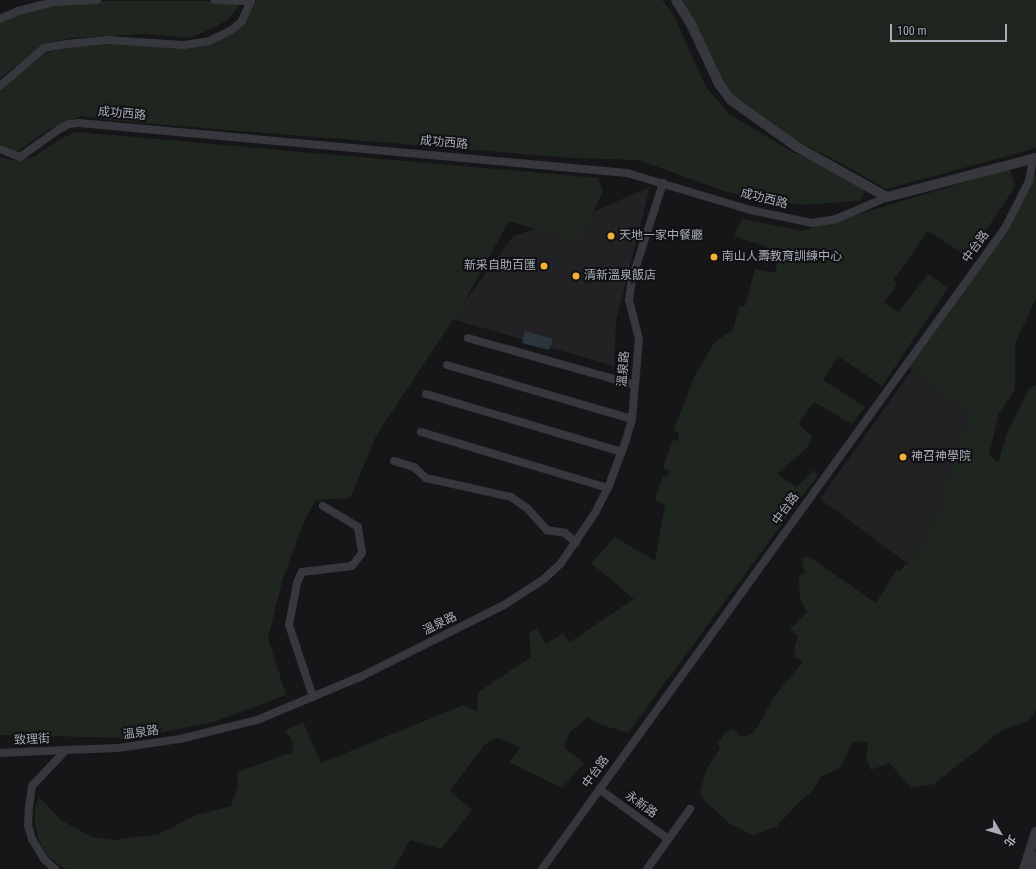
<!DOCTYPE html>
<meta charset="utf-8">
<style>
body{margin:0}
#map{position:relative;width:1036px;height:869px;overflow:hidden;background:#161618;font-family:"Roboto Condensed","Noto Sans TC",sans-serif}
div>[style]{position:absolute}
.built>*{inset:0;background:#222225}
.green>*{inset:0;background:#1e261f}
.water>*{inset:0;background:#2c353c}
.minor>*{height:8px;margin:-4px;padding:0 4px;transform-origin:4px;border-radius:4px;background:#37383d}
.tertiary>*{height:10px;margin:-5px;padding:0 5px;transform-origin:5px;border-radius:5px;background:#37383d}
.dots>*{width:11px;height:11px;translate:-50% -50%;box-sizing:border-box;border:2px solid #111113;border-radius:50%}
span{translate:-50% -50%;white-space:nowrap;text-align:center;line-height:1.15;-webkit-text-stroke:4px #111113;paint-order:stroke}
.street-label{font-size:12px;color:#a8adb8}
.poi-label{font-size:12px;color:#a8adb8}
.left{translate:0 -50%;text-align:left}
.right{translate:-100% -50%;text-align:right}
.north{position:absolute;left:980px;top:813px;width:40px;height:40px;-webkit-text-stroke:3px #111113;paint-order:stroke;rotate:128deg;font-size:11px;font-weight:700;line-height:16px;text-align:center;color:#a8adb8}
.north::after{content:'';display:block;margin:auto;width:14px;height:18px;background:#a8adb8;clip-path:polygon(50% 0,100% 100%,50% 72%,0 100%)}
.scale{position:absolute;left:890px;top:24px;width:117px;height:18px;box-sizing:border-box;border:2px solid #a8adb8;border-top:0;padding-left:5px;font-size:12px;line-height:14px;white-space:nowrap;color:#a8adb8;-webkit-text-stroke:3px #111113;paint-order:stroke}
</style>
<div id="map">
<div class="built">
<div style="clip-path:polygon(650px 187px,616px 321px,614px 366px,452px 319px,513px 236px,597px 210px)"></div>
<div style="clip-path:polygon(912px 370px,970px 415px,938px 510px,910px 565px,820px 499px)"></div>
</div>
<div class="green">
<div style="clip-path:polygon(257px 0,662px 0,673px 14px,706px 87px,729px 114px,794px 153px,829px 165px,865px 191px,860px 201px,799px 205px,727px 192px,638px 160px,573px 158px,107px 120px,82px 116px,49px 129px,17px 152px,0 144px,0 91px,20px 71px,43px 54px,67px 47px,118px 44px,194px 47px,234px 27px)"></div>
<div style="clip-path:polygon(673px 0,1036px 0,1036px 148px,886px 189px,841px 163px,760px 123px,721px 93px)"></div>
<div style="clip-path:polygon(38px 1px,243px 1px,229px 19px,214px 28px,189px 38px,146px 34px,68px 38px,41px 46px,0 79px,0 18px)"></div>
<div style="clip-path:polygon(76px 132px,598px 178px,603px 191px,579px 242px,509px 221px,462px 306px,376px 436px,350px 498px,316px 500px,305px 519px,282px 581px,268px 638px,286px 695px,214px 722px,132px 738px,0 735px,0 157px,16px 161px,36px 156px,58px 140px)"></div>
<div style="clip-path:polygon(1010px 169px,1015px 187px,968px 257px,928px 231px,894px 279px,897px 285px,884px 302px,899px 312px,928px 274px,948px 288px,882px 386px,838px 356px,823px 380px,865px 407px,852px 424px,814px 402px,798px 424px,812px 436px,808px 447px,777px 474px,796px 487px,814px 470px,818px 475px,628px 733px,599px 724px,588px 717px,570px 732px,564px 747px,584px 763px,562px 788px,509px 762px,521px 747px,497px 738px,484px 745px,450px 791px,472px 810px,441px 849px,410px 840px,394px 869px,65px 869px,45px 854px,38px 838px,35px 823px,35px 808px,39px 797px,61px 820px,92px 837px,114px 840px,159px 834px,194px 816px,231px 806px,238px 786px,237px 772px,293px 752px,292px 740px,285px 731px,303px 722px,321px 763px,464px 705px,477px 712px,478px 692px,531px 657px,529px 632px,537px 629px,546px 644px,563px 633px,570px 642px,634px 599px,591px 563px,615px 537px,655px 561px,665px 506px,655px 499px,663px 476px,667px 476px,669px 470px,663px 468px,672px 441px,678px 440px,679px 434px,674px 430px,694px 377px,714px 343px,733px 329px,740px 306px,745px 306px,755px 269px,775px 273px,780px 251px,734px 236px,742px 219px,801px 231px)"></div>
<div style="clip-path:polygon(1036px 173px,1036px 298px,1015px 344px,1015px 390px,999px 413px,989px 455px,998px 462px,1007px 433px,1029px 389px,1036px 385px,1036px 709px,1030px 720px,1002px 730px,934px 784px,912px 788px,889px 763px,871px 770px,866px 758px,868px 743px,853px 741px,841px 767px,821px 777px,810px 794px,803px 798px,776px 827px,753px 835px,730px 824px,704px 800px,700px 792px,707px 768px,720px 749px,718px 743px,726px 732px,734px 729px,741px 737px,750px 735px,757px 728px,775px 695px,803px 662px,795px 657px,795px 645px,798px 636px,790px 629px,807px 612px,800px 598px,799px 576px,805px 573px,802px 559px,808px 556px,876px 603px,897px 569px,900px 571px,905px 564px,910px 565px,938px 510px,969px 415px,909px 367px,1008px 228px)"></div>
</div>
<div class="water">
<div style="clip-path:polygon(525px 331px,553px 339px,549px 350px,522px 343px)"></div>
</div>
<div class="minor">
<div style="left:215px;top:0;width:36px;rotate:2deg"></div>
<div style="left:0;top:19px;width:20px;rotate:-24deg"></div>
<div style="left:18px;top:11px;width:36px;rotate:-14deg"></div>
<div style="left:53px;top:2px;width:44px;rotate:-2.6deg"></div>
<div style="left:0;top:86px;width:58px;rotate:-40.8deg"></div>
<div style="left:44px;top:48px;width:22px;rotate:-10deg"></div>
<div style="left:66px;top:44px;width:42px;rotate:-5.4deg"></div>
<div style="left:108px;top:40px;width:76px;rotate:3.8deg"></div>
<div style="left:184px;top:45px;width:25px;rotate:-9deg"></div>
<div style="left:209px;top:41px;width:25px;rotate:-26deg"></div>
<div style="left:232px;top:30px;width:13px;rotate:-42deg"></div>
<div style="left:242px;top:21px;width:23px;rotate:-67deg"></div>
<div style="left:0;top:149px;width:22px;rotate:22deg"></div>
<div style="left:20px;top:157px;width:47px;rotate:-35.4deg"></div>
<div style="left:58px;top:130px;width:13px;rotate:-29deg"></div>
<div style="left:69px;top:124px;width:10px;rotate:-6deg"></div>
<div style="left:79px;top:123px;width:550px;rotate:5.21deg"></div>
<div style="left:627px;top:173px;width:128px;rotate:16.7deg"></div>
<div style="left:750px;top:210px;width:63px;rotate:11.8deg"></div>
<div style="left:812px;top:223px;width:24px;rotate:-9deg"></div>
<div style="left:836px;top:219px;width:56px;rotate:-23.3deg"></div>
<div style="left:468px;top:338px;width:173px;rotate:15.7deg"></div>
<div style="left:447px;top:365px;width:193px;rotate:16.3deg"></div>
<div style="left:426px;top:394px;width:204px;rotate:16.5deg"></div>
<div style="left:421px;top:432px;width:195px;rotate:16.7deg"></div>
<div style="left:394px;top:461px;width:21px;rotate:17deg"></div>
<div style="left:414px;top:467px;width:16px;rotate:43deg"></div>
<div style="left:426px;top:478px;width:87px;rotate:12.6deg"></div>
<div style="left:511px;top:497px;width:19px;rotate:35deg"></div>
<div style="left:527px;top:508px;width:30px;rotate:48deg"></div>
<div style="left:547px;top:530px;width:18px;rotate:9deg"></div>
<div style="left:565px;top:533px;width:15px;rotate:42deg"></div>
<div style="left:313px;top:697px;width:76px;rotate:-108.4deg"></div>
<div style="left:289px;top:625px;width:43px;rotate:-79.2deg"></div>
<div style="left:297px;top:583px;width:12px;rotate:-66deg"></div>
<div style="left:302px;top:572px;width:50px;rotate:-6.8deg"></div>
<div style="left:352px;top:566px;width:16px;rotate:-52deg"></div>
<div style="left:362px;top:553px;width:26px;rotate:-99deg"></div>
<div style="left:358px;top:527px;width:41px;rotate:-149deg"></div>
<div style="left:0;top:753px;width:66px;rotate:-2.6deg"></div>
<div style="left:599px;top:789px;width:85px;rotate:35.9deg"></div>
<div style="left:55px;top:869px;width:15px;rotate:-138deg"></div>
<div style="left:44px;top:859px;width:23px;rotate:-121deg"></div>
<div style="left:32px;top:839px;width:15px;rotate:-106deg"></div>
<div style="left:28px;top:825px;width:18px;rotate:-87deg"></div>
<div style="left:29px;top:807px;width:21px;rotate:-82deg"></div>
<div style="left:32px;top:786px;width:50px;rotate:-46.6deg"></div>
<div style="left:66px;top:750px;width:52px;rotate:-2.2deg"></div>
<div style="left:118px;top:748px;width:63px;rotate:-8.3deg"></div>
<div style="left:180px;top:739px;width:79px;rotate:-13.9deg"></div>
<div style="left:257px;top:720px;width:114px;rotate:-22.7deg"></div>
<div style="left:362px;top:676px;width:159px;rotate:-26.6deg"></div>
<div style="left:504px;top:605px;width:48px;rotate:-33deg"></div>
<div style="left:544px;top:579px;width:23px;rotate:-43deg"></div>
<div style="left:561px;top:563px;width:60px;rotate:-55.8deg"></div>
<div style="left:595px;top:513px;width:28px;rotate:-63deg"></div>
<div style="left:608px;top:488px;width:51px;rotate:-69.4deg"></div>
<div style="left:626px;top:440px;width:22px;rotate:-74deg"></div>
<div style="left:632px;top:419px;width:80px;rotate:-85deg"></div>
<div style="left:639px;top:339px;width:40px;rotate:-104.4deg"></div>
<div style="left:629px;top:300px;width:21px;rotate:-82deg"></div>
<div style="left:632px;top:279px;width:101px;rotate:-72.1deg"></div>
<div style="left:542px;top:869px;width:791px;rotate:-54.16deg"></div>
<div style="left:1005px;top:228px;width:53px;rotate:-62.9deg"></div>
<div style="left:1029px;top:181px;width:22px;rotate:-80deg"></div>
<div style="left:647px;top:869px;width:74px;rotate:-54.4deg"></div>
</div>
<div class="tertiary">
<div style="left:676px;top:0;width:31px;rotate:58deg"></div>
<div style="left:692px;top:26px;width:64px;rotate:65deg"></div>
<div style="left:719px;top:84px;width:20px;rotate:53deg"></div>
<div style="left:731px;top:100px;width:81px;rotate:35.5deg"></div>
<div style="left:797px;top:147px;width:103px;rotate:29.1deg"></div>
<div style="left:887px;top:197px;width:154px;rotate:-14.7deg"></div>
<div style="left:1024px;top:869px;width:39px;rotate:-72deg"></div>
<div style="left:1032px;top:869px;width:13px;rotate:-72deg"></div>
</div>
<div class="dots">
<div style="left:611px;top:236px;background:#f2b134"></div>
<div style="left:714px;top:257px;background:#f2b134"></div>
<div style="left:544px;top:266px;background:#f2b134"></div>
<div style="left:576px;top:276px;background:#f2b134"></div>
<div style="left:903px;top:457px;background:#f2b134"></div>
</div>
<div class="street-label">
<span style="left:122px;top:114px;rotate:5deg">成功西路</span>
<span style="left:444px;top:143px;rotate:5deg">成功西路</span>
<span style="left:764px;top:199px;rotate:14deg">成功西路</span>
<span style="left:976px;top:247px;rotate:-54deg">中台路</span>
<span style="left:624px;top:369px;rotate:-85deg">溫泉路</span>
<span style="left:786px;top:509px;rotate:-54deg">中台路</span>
<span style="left:440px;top:624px;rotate:-26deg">溫泉路</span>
<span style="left:141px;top:733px;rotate:-8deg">溫泉路</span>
<span style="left:32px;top:740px;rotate:-3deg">致理街</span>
<span style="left:596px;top:772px;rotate:-54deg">中台路</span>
<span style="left:641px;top:805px;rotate:36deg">永新路</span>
</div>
<div class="poi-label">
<span class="left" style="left:619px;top:236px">天地一家中餐廳</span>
<span class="left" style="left:722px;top:257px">南山人壽教育訓練中心</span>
<span class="right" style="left:536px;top:266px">新采自助百匯</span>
<span class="left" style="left:584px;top:276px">清新溫泉飯店</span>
<span class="left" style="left:911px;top:457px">神召神學院</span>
</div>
<div class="north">北</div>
<div class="scale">100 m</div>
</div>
